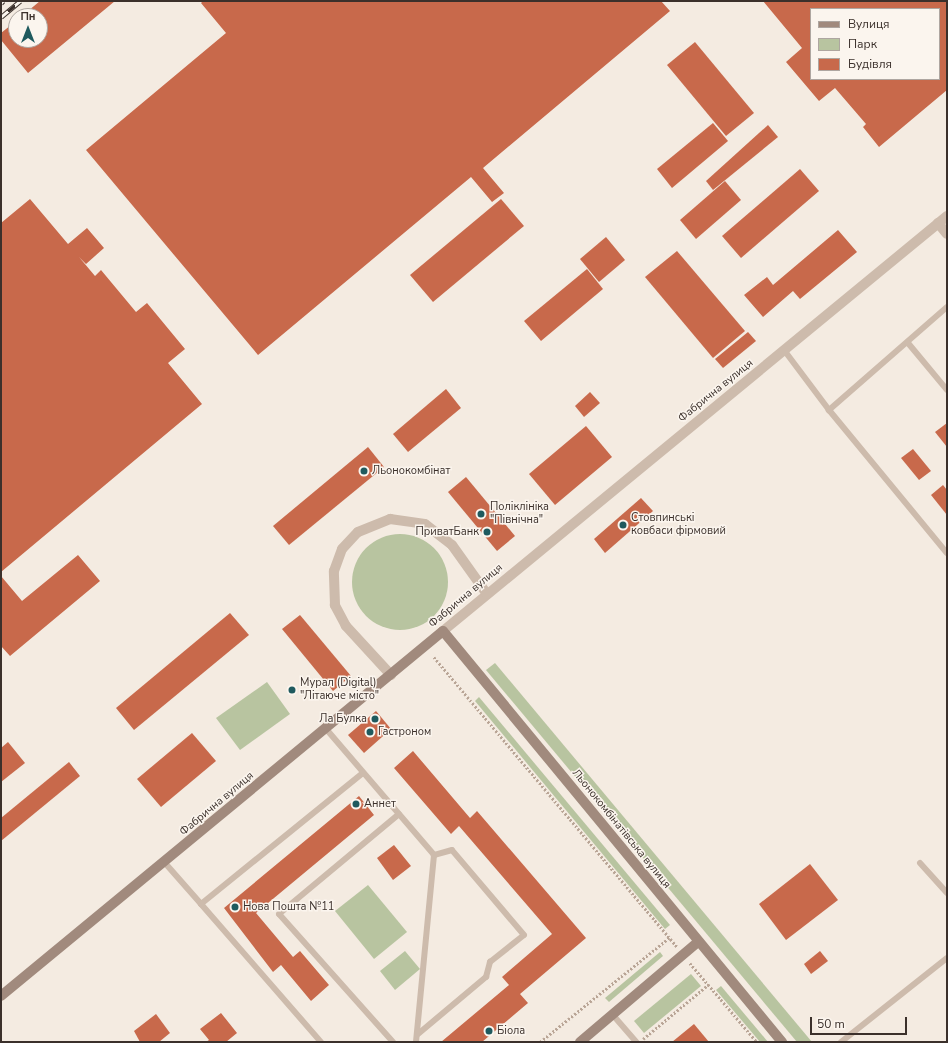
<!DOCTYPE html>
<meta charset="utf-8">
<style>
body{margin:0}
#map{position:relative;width:948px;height:1043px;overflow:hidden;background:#f4ebe1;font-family:"Nunito Sans",sans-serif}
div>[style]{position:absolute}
.green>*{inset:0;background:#b8c4a0}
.round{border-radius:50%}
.building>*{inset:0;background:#c8694b}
.path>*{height:2.5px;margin-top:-1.25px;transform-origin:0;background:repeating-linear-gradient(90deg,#b9a596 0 2px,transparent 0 4px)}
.lane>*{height:6px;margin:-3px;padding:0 3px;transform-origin:3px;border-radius:3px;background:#cdbbac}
.street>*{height:10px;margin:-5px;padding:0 5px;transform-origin:5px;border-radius:5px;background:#cdbbac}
.secondary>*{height:10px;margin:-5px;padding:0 5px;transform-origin:5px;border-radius:5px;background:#a18a7d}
.rail>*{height:4.5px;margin-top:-2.25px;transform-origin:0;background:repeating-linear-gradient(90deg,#fbf5ee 0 9px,#3b302b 0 18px);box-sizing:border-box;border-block:1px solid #3b302b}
.dots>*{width:11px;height:11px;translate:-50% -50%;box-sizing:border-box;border:2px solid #fbf5ee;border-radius:50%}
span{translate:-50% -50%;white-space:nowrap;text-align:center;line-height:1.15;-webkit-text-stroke:3px #fbf5ee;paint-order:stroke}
.street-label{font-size:11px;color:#3b302b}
.poi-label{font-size:11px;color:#3b302b}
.left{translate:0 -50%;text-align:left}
.right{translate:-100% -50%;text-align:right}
.frame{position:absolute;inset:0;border:2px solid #3b302b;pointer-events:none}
.legend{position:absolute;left:810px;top:8px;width:130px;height:72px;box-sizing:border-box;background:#fbf5ee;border:1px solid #aea6a0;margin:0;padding:5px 7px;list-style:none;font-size:12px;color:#3b302b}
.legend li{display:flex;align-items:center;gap:8px;height:20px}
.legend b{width:20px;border:1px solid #aea6a0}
.north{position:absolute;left:8px;top:8px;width:40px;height:40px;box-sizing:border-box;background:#fbf5ee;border:1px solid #aea6a0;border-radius:50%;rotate:0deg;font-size:11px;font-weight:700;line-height:16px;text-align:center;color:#3b302b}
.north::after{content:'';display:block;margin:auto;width:14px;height:18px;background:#1f5a5e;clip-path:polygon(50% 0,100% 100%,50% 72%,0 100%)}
.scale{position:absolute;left:810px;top:1017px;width:97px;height:18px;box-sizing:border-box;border:2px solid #3b302b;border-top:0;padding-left:5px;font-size:12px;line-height:14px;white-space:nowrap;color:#3b302b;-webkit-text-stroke:3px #fbf5ee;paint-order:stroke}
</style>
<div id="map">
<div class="green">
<div class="round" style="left:352px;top:534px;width:96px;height:96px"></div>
<div style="clip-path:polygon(495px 663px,812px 1042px,797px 1042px,486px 670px)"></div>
<div style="clip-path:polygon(267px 682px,290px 714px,240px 750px,216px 718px)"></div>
<div style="clip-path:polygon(479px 697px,670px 925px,665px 929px,475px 701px)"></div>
<div style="clip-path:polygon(368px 885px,407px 932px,374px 959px,335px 911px)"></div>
<div style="clip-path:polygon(405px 951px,420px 969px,395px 990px,380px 971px)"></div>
<div style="clip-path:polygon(660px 952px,663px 956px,609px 1002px,605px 998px)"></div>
<div style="clip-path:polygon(691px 974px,701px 986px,644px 1033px,634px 1021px)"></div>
<div style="clip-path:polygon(721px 986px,768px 1042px,760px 1042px,716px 990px)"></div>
</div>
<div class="building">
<div style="clip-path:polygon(40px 1px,115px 1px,28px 73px,1px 40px,1px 33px,16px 21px,16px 40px,40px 40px,40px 16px,22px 16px)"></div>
<div style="clip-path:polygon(203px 1px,661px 1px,670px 11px,483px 168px,504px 193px,492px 202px,471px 177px,258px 355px,86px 150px,226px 33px,201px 3px)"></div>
<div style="clip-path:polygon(evenodd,763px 1px,947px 1px,947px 90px,879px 147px,863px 127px,866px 124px,835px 88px,819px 101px,786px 62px,802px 48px,763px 1px,811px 9px,939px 9px,939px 79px,811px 79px,811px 9px)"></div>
<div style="clip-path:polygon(695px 42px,754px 113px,726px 136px,667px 65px)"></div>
<div style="clip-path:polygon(713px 123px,728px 141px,672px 188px,657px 169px)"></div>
<div style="clip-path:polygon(768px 125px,778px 137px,713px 190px,706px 181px)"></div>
<div style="clip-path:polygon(800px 169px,819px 191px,741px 258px,722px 236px)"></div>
<div style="clip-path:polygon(725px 181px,741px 200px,696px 239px,680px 220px)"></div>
<div style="clip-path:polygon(30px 199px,68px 244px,87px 228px,104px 248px,86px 264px,79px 257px,95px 276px,101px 270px,136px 312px,147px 303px,185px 349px,168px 363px,202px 404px,1px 572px,1px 223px)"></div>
<div style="clip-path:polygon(501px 199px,524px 226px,433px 302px,410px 275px)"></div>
<div style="clip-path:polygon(838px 230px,857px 252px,800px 299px,793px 291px,763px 317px,744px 295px,767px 277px,773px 285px)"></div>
<div style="clip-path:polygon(606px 237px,625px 260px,599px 282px,580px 259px)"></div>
<div style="clip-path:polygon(677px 251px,745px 331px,713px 358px,645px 277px)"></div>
<div style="clip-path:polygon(587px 269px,603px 289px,541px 341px,524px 321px)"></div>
<div style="clip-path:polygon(748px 332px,756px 341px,723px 368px,715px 359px)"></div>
<div style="clip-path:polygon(446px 389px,461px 408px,408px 452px,393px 434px)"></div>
<div style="clip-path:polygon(590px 392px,600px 403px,584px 417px,575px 406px)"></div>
<div style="clip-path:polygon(947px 423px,947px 447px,935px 432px)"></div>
<div style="clip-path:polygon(586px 426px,612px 457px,555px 505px,529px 474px)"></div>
<div style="clip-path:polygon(368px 447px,384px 467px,289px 545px,273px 526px)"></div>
<div style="clip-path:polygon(913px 449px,931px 471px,919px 480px,901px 458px)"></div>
<div style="clip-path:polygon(466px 477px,515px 536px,497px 551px,448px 492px)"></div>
<div style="clip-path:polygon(943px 485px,947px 490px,947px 515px,931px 495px)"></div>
<div style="clip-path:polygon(641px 498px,653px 511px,605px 553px,594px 539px)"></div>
<div style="clip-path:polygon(78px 555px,100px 581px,10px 656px,1px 646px,1px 576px,22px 601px)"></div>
<div style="clip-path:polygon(230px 613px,249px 635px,134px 730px,116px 708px)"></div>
<div style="clip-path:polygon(300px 615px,351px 676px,333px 691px,282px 629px)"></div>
<div style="clip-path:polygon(376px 711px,391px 729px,364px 753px,348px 735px)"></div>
<div style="clip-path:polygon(192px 733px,216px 761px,161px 807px,137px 779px)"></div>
<div style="clip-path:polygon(8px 742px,25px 763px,1px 782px,1px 748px)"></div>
<div style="clip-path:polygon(413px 751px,470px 818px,477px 811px,586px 938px,520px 994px,528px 1003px,482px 1042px,441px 1042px,509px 985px,502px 977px,552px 934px,459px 826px,451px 834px,394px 768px)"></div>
<div style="clip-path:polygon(69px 762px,80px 776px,1px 841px,1px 818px)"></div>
<div style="clip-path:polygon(359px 796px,374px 815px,256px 913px,293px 957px,300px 951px,329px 985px,311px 1001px,281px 965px,273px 972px,224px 908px)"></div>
<div style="clip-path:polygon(394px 845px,411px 866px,393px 880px,377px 858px)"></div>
<div style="clip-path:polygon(810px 864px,838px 900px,786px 940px,759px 904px)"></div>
<div style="clip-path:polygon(820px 951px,828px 961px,811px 974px,804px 964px)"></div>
<div style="clip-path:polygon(221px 1013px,237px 1033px,226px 1042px,206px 1042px,209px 1040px,200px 1029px)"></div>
<div style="clip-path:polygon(156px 1014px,170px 1033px,159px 1042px,140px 1042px,134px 1031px)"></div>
<div style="clip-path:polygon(694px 1024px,709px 1042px,672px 1042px)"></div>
</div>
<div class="path">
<div style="left:434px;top:657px;width:378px;rotate:50deg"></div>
<div style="left:690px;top:963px;width:104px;rotate:49.7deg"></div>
<div style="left:643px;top:1039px;width:86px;rotate:-39.8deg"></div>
<div style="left:540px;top:1042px;width:166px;rotate:-38.9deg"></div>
</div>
<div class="lane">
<div style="left:947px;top:307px;width:157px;rotate:138.9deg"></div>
<div style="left:829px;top:410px;width:185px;rotate:50.5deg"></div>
<div style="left:908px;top:343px;width:61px;rotate:50.3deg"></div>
<div style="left:784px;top:350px;width:75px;rotate:53.1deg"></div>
<div style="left:327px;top:730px;width:165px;rotate:49.4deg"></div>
<div style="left:434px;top:855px;width:188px;rotate:95.5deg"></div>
<div style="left:165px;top:863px;width:55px;rotate:48.7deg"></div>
<div style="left:201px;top:904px;width:208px;rotate:-39deg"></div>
<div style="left:920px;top:863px;width:40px;rotate:48deg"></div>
<div style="left:201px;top:904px;width:183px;rotate:49deg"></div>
<div style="left:612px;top:1014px;width:37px;rotate:49deg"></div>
<div style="left:418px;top:1034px;width:89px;rotate:-40deg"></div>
<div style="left:486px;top:977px;width:16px;rotate:-75deg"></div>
<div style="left:490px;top:962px;width:43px;rotate:-38.5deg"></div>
<div style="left:524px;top:935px;width:111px;rotate:-130.3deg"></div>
<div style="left:452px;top:850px;width:19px;rotate:164deg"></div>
<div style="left:393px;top:1042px;width:171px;rotate:-131.7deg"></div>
<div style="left:279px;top:914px;width:156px;rotate:-39.8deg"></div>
<div style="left:841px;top:1042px;width:135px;rotate:-38.4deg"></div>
</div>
<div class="street">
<div style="left:938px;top:223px;width:14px;rotate:51deg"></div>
<div style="left:443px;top:631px;width:653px;rotate:-39.47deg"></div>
<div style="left:391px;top:675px;width:67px;rotate:-132.6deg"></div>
<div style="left:346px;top:626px;width:24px;rotate:-118deg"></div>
<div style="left:335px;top:605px;width:34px;rotate:-92deg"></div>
<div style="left:334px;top:571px;width:23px;rotate:-70deg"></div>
<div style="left:342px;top:549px;width:23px;rotate:-47deg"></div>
<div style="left:358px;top:532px;width:35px;rotate:-22deg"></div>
<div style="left:390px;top:519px;width:35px;rotate:8deg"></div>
<div style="left:425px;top:524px;width:34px;rotate:38deg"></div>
<div style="left:452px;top:545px;width:60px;rotate:54.5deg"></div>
</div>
<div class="secondary">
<div style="left:1px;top:996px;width:573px;rotate:-39.55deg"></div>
<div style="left:443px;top:631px;width:533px;rotate:50.48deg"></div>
<div style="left:580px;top:1042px;width:155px;rotate:-40.3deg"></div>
</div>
<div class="rail">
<div style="left:1px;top:3px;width:3px;rotate:-45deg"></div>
<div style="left:1px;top:17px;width:25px;rotate:-40deg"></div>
</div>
<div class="dots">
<div style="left:364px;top:471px;background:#1f5a5e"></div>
<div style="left:481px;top:514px;background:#1f5a5e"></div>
<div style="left:623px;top:525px;background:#1f5a5e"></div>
<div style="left:487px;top:532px;background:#1f5a5e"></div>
<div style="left:292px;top:690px;background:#1f5a5e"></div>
<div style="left:375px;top:719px;background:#1f5a5e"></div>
<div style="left:370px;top:732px;background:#1f5a5e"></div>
<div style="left:356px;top:804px;background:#1f5a5e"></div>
<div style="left:235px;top:907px;background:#1f5a5e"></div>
<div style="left:489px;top:1031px;background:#1f5a5e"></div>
</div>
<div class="street-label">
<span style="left:716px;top:391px;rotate:-39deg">Фабрична вулиця</span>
<span style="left:466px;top:596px;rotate:-40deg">Фабрична вулиця</span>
<span style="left:217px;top:804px;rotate:-40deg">Фабрична вулиця</span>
<span style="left:621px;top:829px;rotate:51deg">Льонокомбінатівська вулиця</span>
</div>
<div class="poi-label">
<span class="left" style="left:372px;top:471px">Льонокомбінат</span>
<span class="left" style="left:490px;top:514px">Поліклініка<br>"Північна"</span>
<span class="left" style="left:631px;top:525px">Стовпинські<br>ковбаси фірмовий</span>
<span class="right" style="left:479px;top:532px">ПриватБанк</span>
<span class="left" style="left:300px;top:690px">Мурал (Digital)<br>"Літаюче місто"</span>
<span class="right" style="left:367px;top:719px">Ла Булка</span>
<span class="left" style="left:378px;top:732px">Гастроном</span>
<span class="left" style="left:364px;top:804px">Аннет</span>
<span class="left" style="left:243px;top:907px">Нова Пошта №11</span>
<span class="left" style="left:497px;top:1031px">Біола</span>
</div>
<div class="frame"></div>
<ul class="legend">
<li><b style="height:5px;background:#a18a7d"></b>Вулиця</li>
<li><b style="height:11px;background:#b8c4a0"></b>Парк</li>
<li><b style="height:11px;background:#c8694b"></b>Будівля</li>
</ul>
<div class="north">Пн</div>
<div class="scale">50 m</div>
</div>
